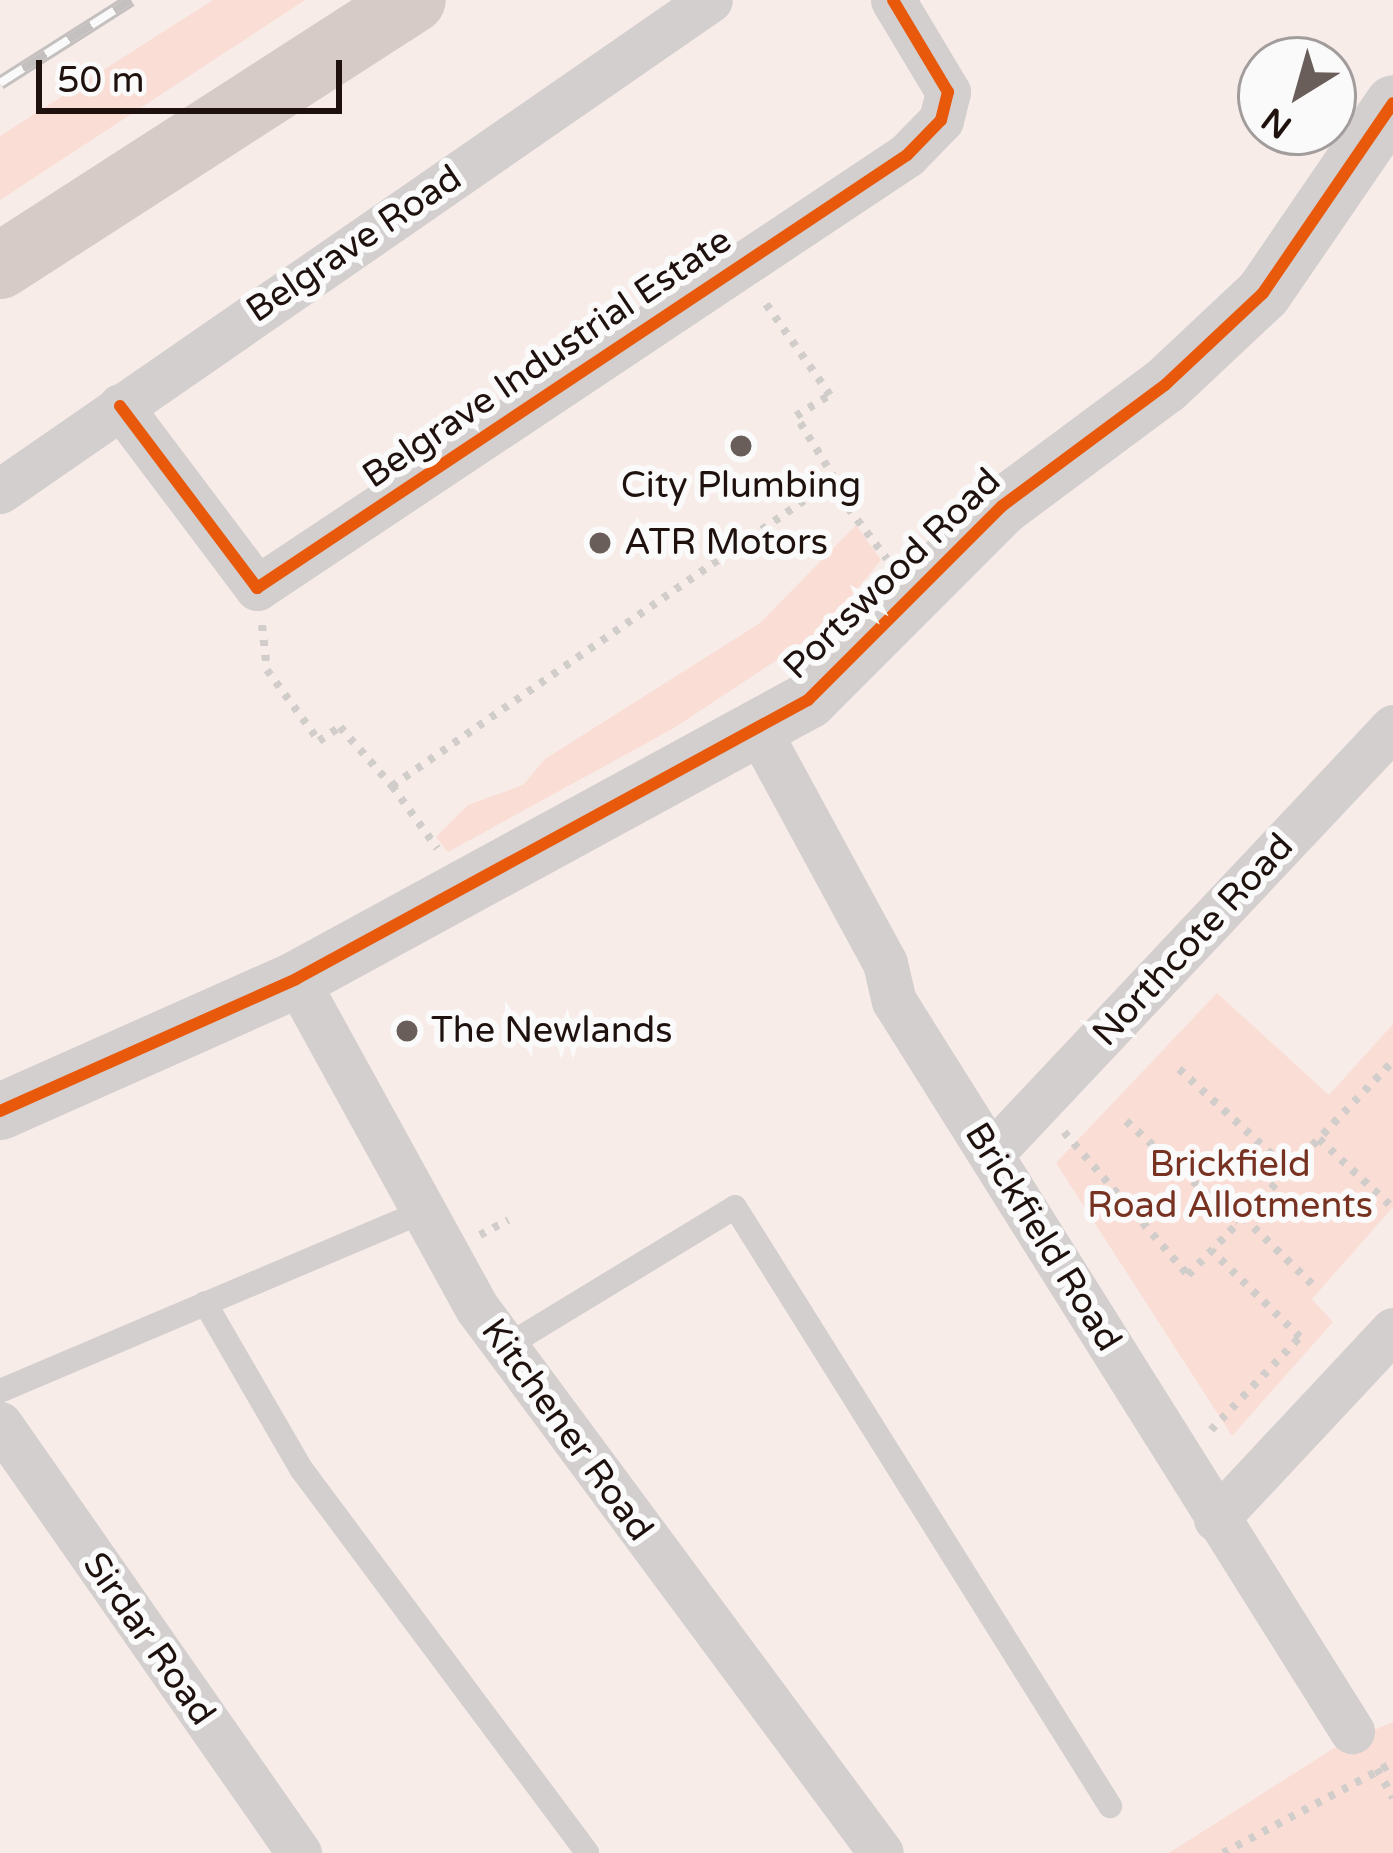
<!DOCTYPE html>
<style>
body{margin:0}
#map{position:relative;width:1393px;height:1853px;overflow:hidden;background:#f8ece8;font-family:"Varela Round",sans-serif}
div>[style]{position:absolute}
.green>*{inset:0;background:#faddd5}
.path>*{height:8px;margin-top:-4px;transform-origin:0;background:repeating-linear-gradient(90deg,#d1cdcb 0 6px,transparent 0 15px)}
.service>*{height:24px;margin:-12px;padding:0 12px;transform-origin:12px;border-radius:12px;background:#d3cfcf}
.minor>*{height:45px;margin:-22.5px;padding:0 22.5px;transform-origin:22.5px;border-radius:22.5px;background:#d3cfcf}
.tertiary>*{height:57px;margin:-28.5px;padding:0 28.5px;transform-origin:28.5px;border-radius:28.5px;background:#d3cfcf}
.primary>*{height:66px;margin:-33px;padding:0 33px;transform-origin:33px;border-radius:33px;background:#d7cbc8}
.rail>*{height:14px;margin-top:-7px;transform-origin:0;background:repeating-linear-gradient(90deg,#fafafa 0 27px,#c3c0bf 0 54px);box-sizing:border-box;border-block:3px solid #c3c0bf}
.cycleway>*{height:12px;margin:-6px;padding:0 6px;transform-origin:6px;border-radius:6px;background:#e8590c}
.dots>*{width:33px;height:33px;translate:-50% -50%;box-sizing:border-box;border:6px solid #fafafa;border-radius:50%}
span{translate:-50% -50%;white-space:nowrap;text-align:center;line-height:1.15;-webkit-text-stroke:12px #fafafa;paint-order:stroke}
.street-label{font-size:36px;color:#1e110e}
.poi-label{font-size:36px;color:#1e110e}
.left{translate:0 -50%;text-align:left}
.park-label{font-size:36px;color:#783221}
.north{position:absolute;left:1237px;top:36px;width:120px;height:120px;box-sizing:border-box;background:#fafafa;border:3px solid #a29d9c;border-radius:50%;rotate:217deg;font-size:33px;font-weight:700;line-height:48px;text-align:center;color:#1e110e}
.north::after{content:'';display:block;margin:auto;width:42px;height:54px;background:#6a5e5a;clip-path:polygon(50% 0,100% 100%,50% 72%,0 100%)}
.scale{position:absolute;left:36px;top:60px;width:306px;height:54px;box-sizing:border-box;border:6px solid #1e110e;border-top:0;padding-left:15px;font-size:36px;line-height:42px;white-space:nowrap;color:#1e110e;-webkit-text-stroke:9px #fafafa;paint-order:stroke}
</style>
<div id="map">
<div class="green">
<div style="clip-path:polygon(213px 0,305px 0,0 200px,0 136px)"></div>
<div style="clip-path:polygon(856px 525px,881px 560px,825px 628px,674px 728px,448px 852px,436px 837px,468px 805px,523px 785px,545px 759px,760px 623px)"></div>
<div style="clip-path:polygon(1217px 993px,1329px 1095px,1393px 1024px,1393px 1207px,1312px 1299px,1333px 1322px,1232px 1436px,1056px 1163px)"></div>
<div style="clip-path:polygon(1393px 1722px,1393px 1853px,1169px 1853px,1339px 1745px)"></div>
</div>
<div class="path">
<div style="left:830px;top:484px;width:94px;rotate:52.8deg"></div>
<div style="left:262px;top:625px;width:45px;rotate:83.7deg"></div>
<div style="left:267px;top:670px;width:88px;rotate:53.8deg"></div>
<div style="left:319px;top:741px;width:25px;rotate:-34deg"></div>
<div style="left:340px;top:727px;width:79px;rotate:48.6deg"></div>
<div style="left:392px;top:786px;width:539px;rotate:-34.72deg"></div>
<div style="left:835px;top:479px;width:74px;rotate:-121.8deg"></div>
<div style="left:796px;top:416px;width:40px;rotate:-32deg"></div>
<div style="left:830px;top:395px;width:115px;rotate:-125.1deg"></div>
<div style="left:392px;top:786px;width:77px;rotate:54deg"></div>
<div style="left:1179px;top:1069px;width:149px;rotate:42.6deg"></div>
<div style="left:1126px;top:1121px;width:151px;rotate:42deg"></div>
<div style="left:1064px;top:1132px;width:189px;rotate:49.1deg"></div>
<div style="left:1188px;top:1275px;width:296px;rotate:-46.2deg"></div>
<div style="left:1319px;top:1139px;width:101px;rotate:43deg"></div>
<div style="left:1243px;top:1217px;width:103px;rotate:44.2deg"></div>
<div style="left:480px;top:1235px;width:32px;rotate:-28deg"></div>
<div style="left:1211px;top:1430px;width:129px;rotate:-46.3deg"></div>
<div style="left:1300px;top:1337px;width:124px;rotate:-135.7deg"></div>
<div style="left:1377px;top:1769px;width:33px;rotate:61deg"></div>
<div style="left:1223px;top:1853px;width:192px;rotate:-27.9deg"></div>
</div>
<div class="service">
<div style="left:205px;top:1303px;width:193px;rotate:59.9deg"></div>
<div style="left:302px;top:1470px;width:477px;rotate:53.3deg"></div>
<div style="left:505px;top:1347px;width:269px;rotate:-31.3deg"></div>
<div style="left:735px;top:1207px;width:707px;rotate:57.95deg"></div>
<div style="left:0;top:1391px;width:461px;rotate:-23deg"></div>
</div>
<div class="minor">
<div style="left:120px;top:406px;width:228px;rotate:53deg"></div>
<div style="left:257px;top:588px;width:781px;rotate:-33.67deg"></div>
<div style="left:907px;top:155px;width:49px;rotate:-45.8deg"></div>
<div style="left:941px;top:120px;width:29px;rotate:-76deg"></div>
<div style="left:948px;top:92px;width:107px;rotate:-120.9deg"></div>
<div style="left:0;top:491px;width:863px;rotate:-34.67deg"></div>
<div style="left:759px;top:731px;width:264px;rotate:61.5deg"></div>
<div style="left:885px;top:963px;width:39px;rotate:77deg"></div>
<div style="left:894px;top:1001px;width:862px;rotate:57.9deg"></div>
<div style="left:296px;top:979px;width:376px;rotate:61.2deg"></div>
<div style="left:477px;top:1308px;width:678px;rotate:53.45deg"></div>
<div style="left:992px;top:1153px;width:585px;rotate:-46.73deg"></div>
<div style="left:0;top:1424px;width:523px;rotate:55.12deg"></div>
<div style="left:1216px;top:1519px;width:259px;rotate:-46.9deg"></div>
</div>
<div class="tertiary">
<div style="left:0;top:1111px;width:324px;rotate:-24deg"></div>
<div style="left:296px;top:979px;width:583px;rotate:-28.59deg"></div>
<div style="left:808px;top:700px;width:274px;rotate:-45deg"></div>
<div style="left:1002px;top:506px;width:203px;rotate:-36.6deg"></div>
<div style="left:1165px;top:385px;width:134px;rotate:-43.2deg"></div>
<div style="left:1263px;top:293px;width:230px;rotate:-55.6deg"></div>
</div>
<div class="primary">
<div style="left:0;top:266px;width:491px;rotate:-32.8deg"></div>
</div>
<div class="rail">
<div style="left:0;top:83px;width:155px;rotate:-32.4deg"></div>
</div>
<div class="cycleway">
<div style="left:120px;top:406px;width:228px;rotate:53deg"></div>
<div style="left:257px;top:588px;width:781px;rotate:-33.67deg"></div>
<div style="left:907px;top:155px;width:49px;rotate:-45.8deg"></div>
<div style="left:941px;top:120px;width:29px;rotate:-76deg"></div>
<div style="left:948px;top:92px;width:107px;rotate:-120.9deg"></div>
<div style="left:0;top:1111px;width:324px;rotate:-24deg"></div>
<div style="left:296px;top:979px;width:583px;rotate:-28.59deg"></div>
<div style="left:808px;top:700px;width:274px;rotate:-45deg"></div>
<div style="left:1002px;top:506px;width:203px;rotate:-36.6deg"></div>
<div style="left:1165px;top:385px;width:134px;rotate:-43.2deg"></div>
<div style="left:1263px;top:293px;width:230px;rotate:-55.6deg"></div>
</div>
<div class="dots">
<div style="left:741px;top:446px;background:#6a5e5a"></div>
<div style="left:600px;top:543px;background:#6a5e5a"></div>
<div style="left:407px;top:1031px;background:#6a5e5a"></div>
</div>
<div class="street-label">
<span style="left:354px;top:244px;rotate:-34deg">Belgrave Road</span>
<span style="left:547px;top:358px;rotate:-34deg">Belgrave Industrial Estate</span>
<span style="left:892px;top:574px;rotate:-44deg">Portswood Road</span>
<span style="left:1193px;top:940px;rotate:-47deg">Northcote Road</span>
<span style="left:1043px;top:1237px;rotate:58deg">Brickfield Road</span>
<span style="left:567px;top:1430px;rotate:54deg">Kitchener Road</span>
<span style="left:149px;top:1639px;rotate:55deg">Sirdar Road</span>
</div>
<div class="poi-label">
<span style="left:741px;top:486px">City Plumbing</span>
<span class="left" style="left:624px;top:543px">ATR Motors</span>
<span class="left" style="left:431px;top:1031px">The Newlands</span>
</div>
<div class="park-label">
<span style="left:1230px;top:1185px">Brickfield<br>Road Allotments</span>
</div>
<div class="north">N</div>
<div class="scale">50 m</div>
</div>
